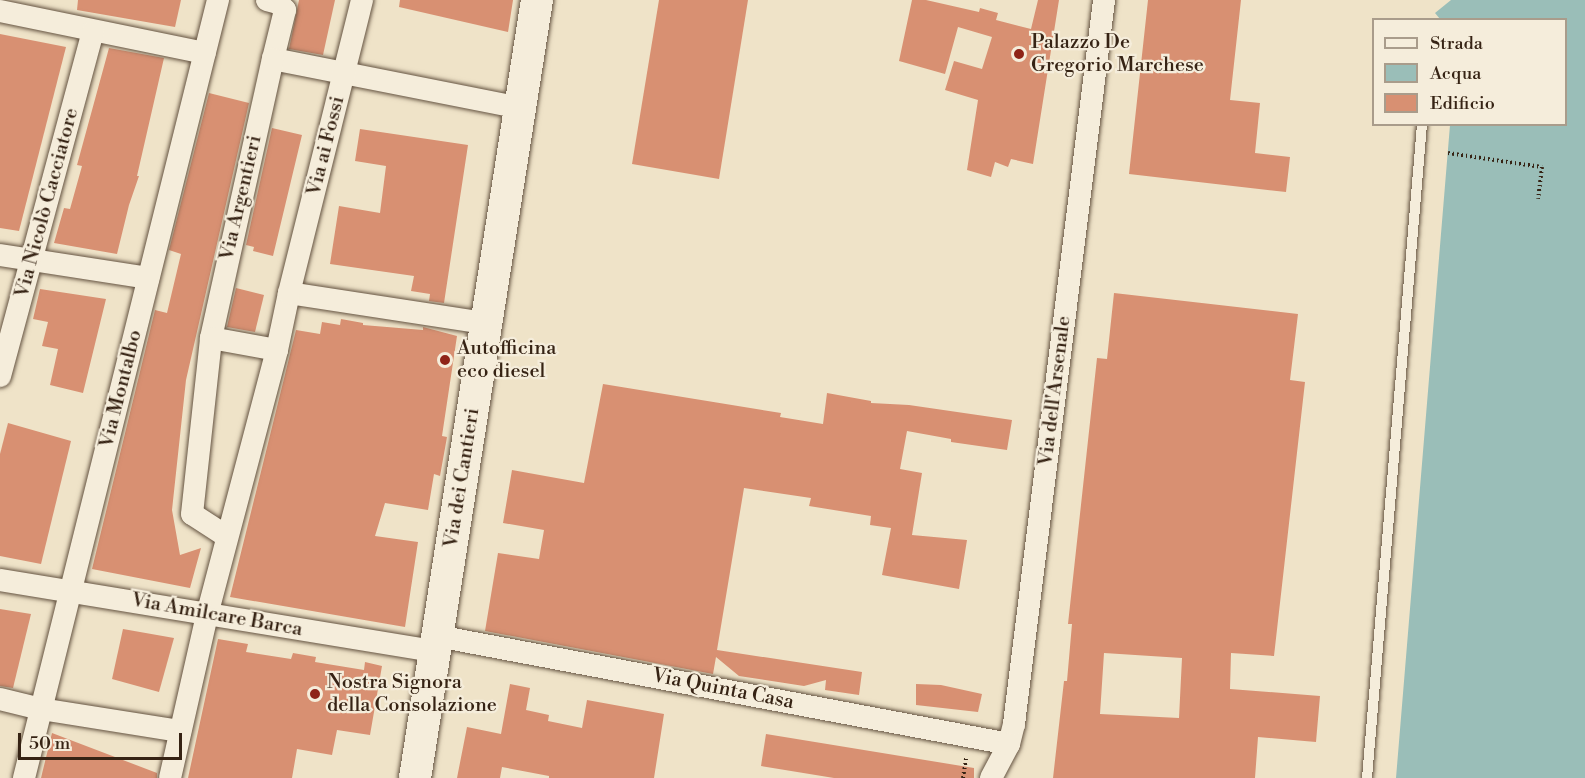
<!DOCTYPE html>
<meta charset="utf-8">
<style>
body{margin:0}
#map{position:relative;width:1585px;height:778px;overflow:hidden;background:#efe3c8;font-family:"Libre Bodoni",serif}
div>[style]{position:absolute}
.water>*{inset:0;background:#9abeb8}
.building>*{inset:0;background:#d89072}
.path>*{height:4px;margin-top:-2px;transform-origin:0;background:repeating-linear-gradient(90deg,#362314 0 1.5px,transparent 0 4.5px)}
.roads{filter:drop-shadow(0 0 2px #645341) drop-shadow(0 0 2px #645341)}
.service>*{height:10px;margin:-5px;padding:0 5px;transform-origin:5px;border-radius:5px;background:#f5eddb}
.minor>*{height:22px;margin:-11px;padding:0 11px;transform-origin:11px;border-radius:11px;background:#f5eddb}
.secondary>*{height:32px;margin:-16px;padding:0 16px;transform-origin:16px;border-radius:16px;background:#f5eddb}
.dots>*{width:16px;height:16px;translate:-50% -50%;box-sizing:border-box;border:3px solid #f5eddb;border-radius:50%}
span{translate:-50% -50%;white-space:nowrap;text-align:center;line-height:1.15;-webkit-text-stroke:4.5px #f5eddb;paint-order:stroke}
.poi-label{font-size:20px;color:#362314}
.left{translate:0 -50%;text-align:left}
.street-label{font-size:20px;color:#362314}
.legend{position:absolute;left:1372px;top:18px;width:195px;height:108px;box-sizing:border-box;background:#f5eddb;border:2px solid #a99c8b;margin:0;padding:8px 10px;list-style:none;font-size:18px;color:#362314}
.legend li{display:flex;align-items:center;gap:12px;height:30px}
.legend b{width:30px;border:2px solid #a99c8b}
.scale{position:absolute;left:18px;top:733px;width:164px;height:27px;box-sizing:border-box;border:3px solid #362314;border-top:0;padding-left:8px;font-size:18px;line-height:21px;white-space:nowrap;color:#362314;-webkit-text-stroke:4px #f5eddb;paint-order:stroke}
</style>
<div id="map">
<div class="water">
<div style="clip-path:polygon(1451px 0,1585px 0,1585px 778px,1396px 778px,1450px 125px,1566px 124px,1566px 20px,1440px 19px,1435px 13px)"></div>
</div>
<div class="building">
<div style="clip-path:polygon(78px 0,181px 0,175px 27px,77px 10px)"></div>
<div style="clip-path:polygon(299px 0,335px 0,323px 55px,289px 49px)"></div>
<div style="clip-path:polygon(400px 0,513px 0,508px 32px,399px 7px)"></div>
<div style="clip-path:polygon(659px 0,748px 0,719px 179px,632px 164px)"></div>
<div style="clip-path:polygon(912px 0,926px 0,979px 12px,980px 8px,998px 13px,996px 20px,1031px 29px,1038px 0,1059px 0,1033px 164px,1011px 159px,1008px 167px,995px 162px,991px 177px,967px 170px,978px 100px,945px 90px,954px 61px,982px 69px,992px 37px,958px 27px,945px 74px,899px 61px)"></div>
<div style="clip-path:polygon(1148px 0,1241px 0,1230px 100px,1260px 103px,1255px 153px,1290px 157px,1286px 192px,1129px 174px)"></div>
<div style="clip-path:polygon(0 34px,66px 47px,19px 231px,0 228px)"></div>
<div style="clip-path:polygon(109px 48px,164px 58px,137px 176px,139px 176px,129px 205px,117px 254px,54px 243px,64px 208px,70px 209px,82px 166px,77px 165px)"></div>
<div style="clip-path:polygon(209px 93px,249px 103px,186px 380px,172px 510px,180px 555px,201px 548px,190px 588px,92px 569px,155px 310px,167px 313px,181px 254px,169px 250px)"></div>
<div style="clip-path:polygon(272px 128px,302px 135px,273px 256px,253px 251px,254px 247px,246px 245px)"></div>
<div style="clip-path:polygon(360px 129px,468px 145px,444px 303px,429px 301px,430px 294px,411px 291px,414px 276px,330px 264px,339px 206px,380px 213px,386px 166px,355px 161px)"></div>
<div style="clip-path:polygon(236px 288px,264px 295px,255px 332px,227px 327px)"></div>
<div style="clip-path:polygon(40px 289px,106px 299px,83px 393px,50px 385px,58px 349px,42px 346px,48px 322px,33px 319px)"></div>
<div style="clip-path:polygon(evenodd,1114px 293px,1298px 314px,1290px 380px,1305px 382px,1274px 656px,1231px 653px,1230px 689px,1320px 696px,1316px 742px,1258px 737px,1255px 778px,1053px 778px,1064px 681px,1067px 681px,1072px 624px,1068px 624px,1097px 358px,1107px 359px,1114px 293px,1104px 653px,1182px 658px,1179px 718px,1100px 714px,1104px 653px)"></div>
<div style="clip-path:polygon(341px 319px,363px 323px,363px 325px,423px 330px,423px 327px,457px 336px,442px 436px,447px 437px,440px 476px,434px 474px,428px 510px,385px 503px,375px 536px,418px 542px,405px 627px,230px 597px,296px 330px,320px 334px,322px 322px,340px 325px)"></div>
<div style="clip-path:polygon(603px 384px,781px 413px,780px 417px,823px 424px,827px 393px,871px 401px,871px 403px,909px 405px,1012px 420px,1007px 450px,951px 442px,951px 439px,907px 431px,900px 469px,922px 473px,912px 535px,967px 540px,959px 589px,882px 575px,891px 528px,870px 525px,871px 516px,809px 506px,811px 498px,744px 488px,717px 650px,862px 672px,859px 695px,825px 690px,826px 680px,804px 686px,739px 676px,716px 657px,713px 674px,485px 631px,498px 553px,539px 559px,544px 530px,503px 523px,512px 470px,584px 483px)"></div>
<div style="clip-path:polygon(8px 423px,71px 441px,41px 564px,0 556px,0 454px)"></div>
<div style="clip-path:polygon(0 609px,31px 614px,13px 688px,0 686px)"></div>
<div style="clip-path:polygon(123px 629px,174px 638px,159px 692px,112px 679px)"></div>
<div style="clip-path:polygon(218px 639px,248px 644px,246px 652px,291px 659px,293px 653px,316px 657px,315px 662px,364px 670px,365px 662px,382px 666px,370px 735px,337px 730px,332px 755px,297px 749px,292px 778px,188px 778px)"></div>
<div style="clip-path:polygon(510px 684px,530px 688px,526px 710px,549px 715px,548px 721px,582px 728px,587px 700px,664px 714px,654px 778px,549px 778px,549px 776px,502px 767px,500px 778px,457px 778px,467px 727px,501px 734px)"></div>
<div style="clip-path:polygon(916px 684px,941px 685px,982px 694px,978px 712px,916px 705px)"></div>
<div style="clip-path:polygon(52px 733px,157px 773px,157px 778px,41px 778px)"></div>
<div style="clip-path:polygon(766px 734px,974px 768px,974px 778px,834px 778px,761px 766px)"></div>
</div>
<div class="path">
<div style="left:1448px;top:153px;width:95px;rotate:8.5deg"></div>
<div style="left:1542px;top:167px;width:32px;rotate:97deg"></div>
<div style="left:963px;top:778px;width:20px;rotate:-81deg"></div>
</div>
<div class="roads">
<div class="service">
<div style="left:1367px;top:778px;width:656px;rotate:-85.19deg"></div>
</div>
<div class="minor">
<div style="left:267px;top:0;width:11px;rotate:15deg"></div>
<div style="left:278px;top:3px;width:10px;rotate:45deg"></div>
<div style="left:285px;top:10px;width:50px;rotate:103.8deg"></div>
<div style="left:273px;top:59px;width:252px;rotate:11.2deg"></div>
<div style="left:0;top:11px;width:209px;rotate:11.6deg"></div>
<div style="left:0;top:255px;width:150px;rotate:8.8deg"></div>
<div style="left:289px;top:293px;width:199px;rotate:8.7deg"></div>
<div style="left:211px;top:338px;width:286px;rotate:-77.5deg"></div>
<div style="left:0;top:376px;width:357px;rotate:-74.9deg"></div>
<div style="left:226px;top:536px;width:40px;rotate:-147.1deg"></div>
<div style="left:192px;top:514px;width:177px;rotate:-83.8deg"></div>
<div style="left:211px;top:338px;width:67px;rotate:10.3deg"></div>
<div style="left:0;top:580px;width:441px;rotate:9.3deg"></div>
<div style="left:437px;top:636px;width:582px;rotate:10.69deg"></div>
<div style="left:0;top:699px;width:42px;rotate:13.7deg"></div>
<div style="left:41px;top:709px;width:141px;rotate:9deg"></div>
<div style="left:24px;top:778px;width:802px;rotate:-76deg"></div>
<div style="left:170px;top:778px;width:167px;rotate:-77.2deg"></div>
<div style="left:207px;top:615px;width:274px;rotate:-75.2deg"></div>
<div style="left:277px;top:350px;width:58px;rotate:-78.1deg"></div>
<div style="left:289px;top:293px;width:302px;rotate:-76deg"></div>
<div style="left:991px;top:778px;width:38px;rotate:-62deg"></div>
<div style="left:1009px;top:744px;width:21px;rotate:-76deg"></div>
<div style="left:1014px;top:724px;width:730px;rotate:-82.91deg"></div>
</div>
<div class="secondary">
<div style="left:415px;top:778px;width:788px;rotate:-81.09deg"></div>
</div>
</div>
<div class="dots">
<div style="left:1019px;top:54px;background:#8f2418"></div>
<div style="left:445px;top:360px;background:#8f2418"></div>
<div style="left:315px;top:694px;background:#8f2418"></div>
</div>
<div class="poi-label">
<span class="left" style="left:1031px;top:54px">Palazzo De<br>Gregorio Marchese</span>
<span class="left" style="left:457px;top:360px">Autofficina<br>eco diesel</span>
<span class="left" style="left:327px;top:694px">Nostra Signora<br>della Consolazione</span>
</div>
<div class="street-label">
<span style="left:326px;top:146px;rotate:-76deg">Via ai Fossi</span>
<span style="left:241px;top:198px;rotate:-77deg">Via Argentieri</span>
<span style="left:47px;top:203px;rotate:-75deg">Via Nicolò Cacciatore</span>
<span style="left:121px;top:389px;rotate:-76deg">Via Montalbo</span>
<span style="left:1055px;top:391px;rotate:-83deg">Via dell'Arsenale</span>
<span style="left:462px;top:478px;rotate:-81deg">Via dei Cantieri</span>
<span style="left:217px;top:615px;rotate:10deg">Via Amilcare Barca</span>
<span style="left:723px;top:689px;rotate:11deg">Via Quinta Casa</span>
</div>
<ul class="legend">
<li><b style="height:8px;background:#f5eddb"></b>Strada</li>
<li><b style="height:16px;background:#9abeb8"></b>Acqua</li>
<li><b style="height:16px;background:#d89072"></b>Edificio</li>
</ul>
<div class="scale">50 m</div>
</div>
